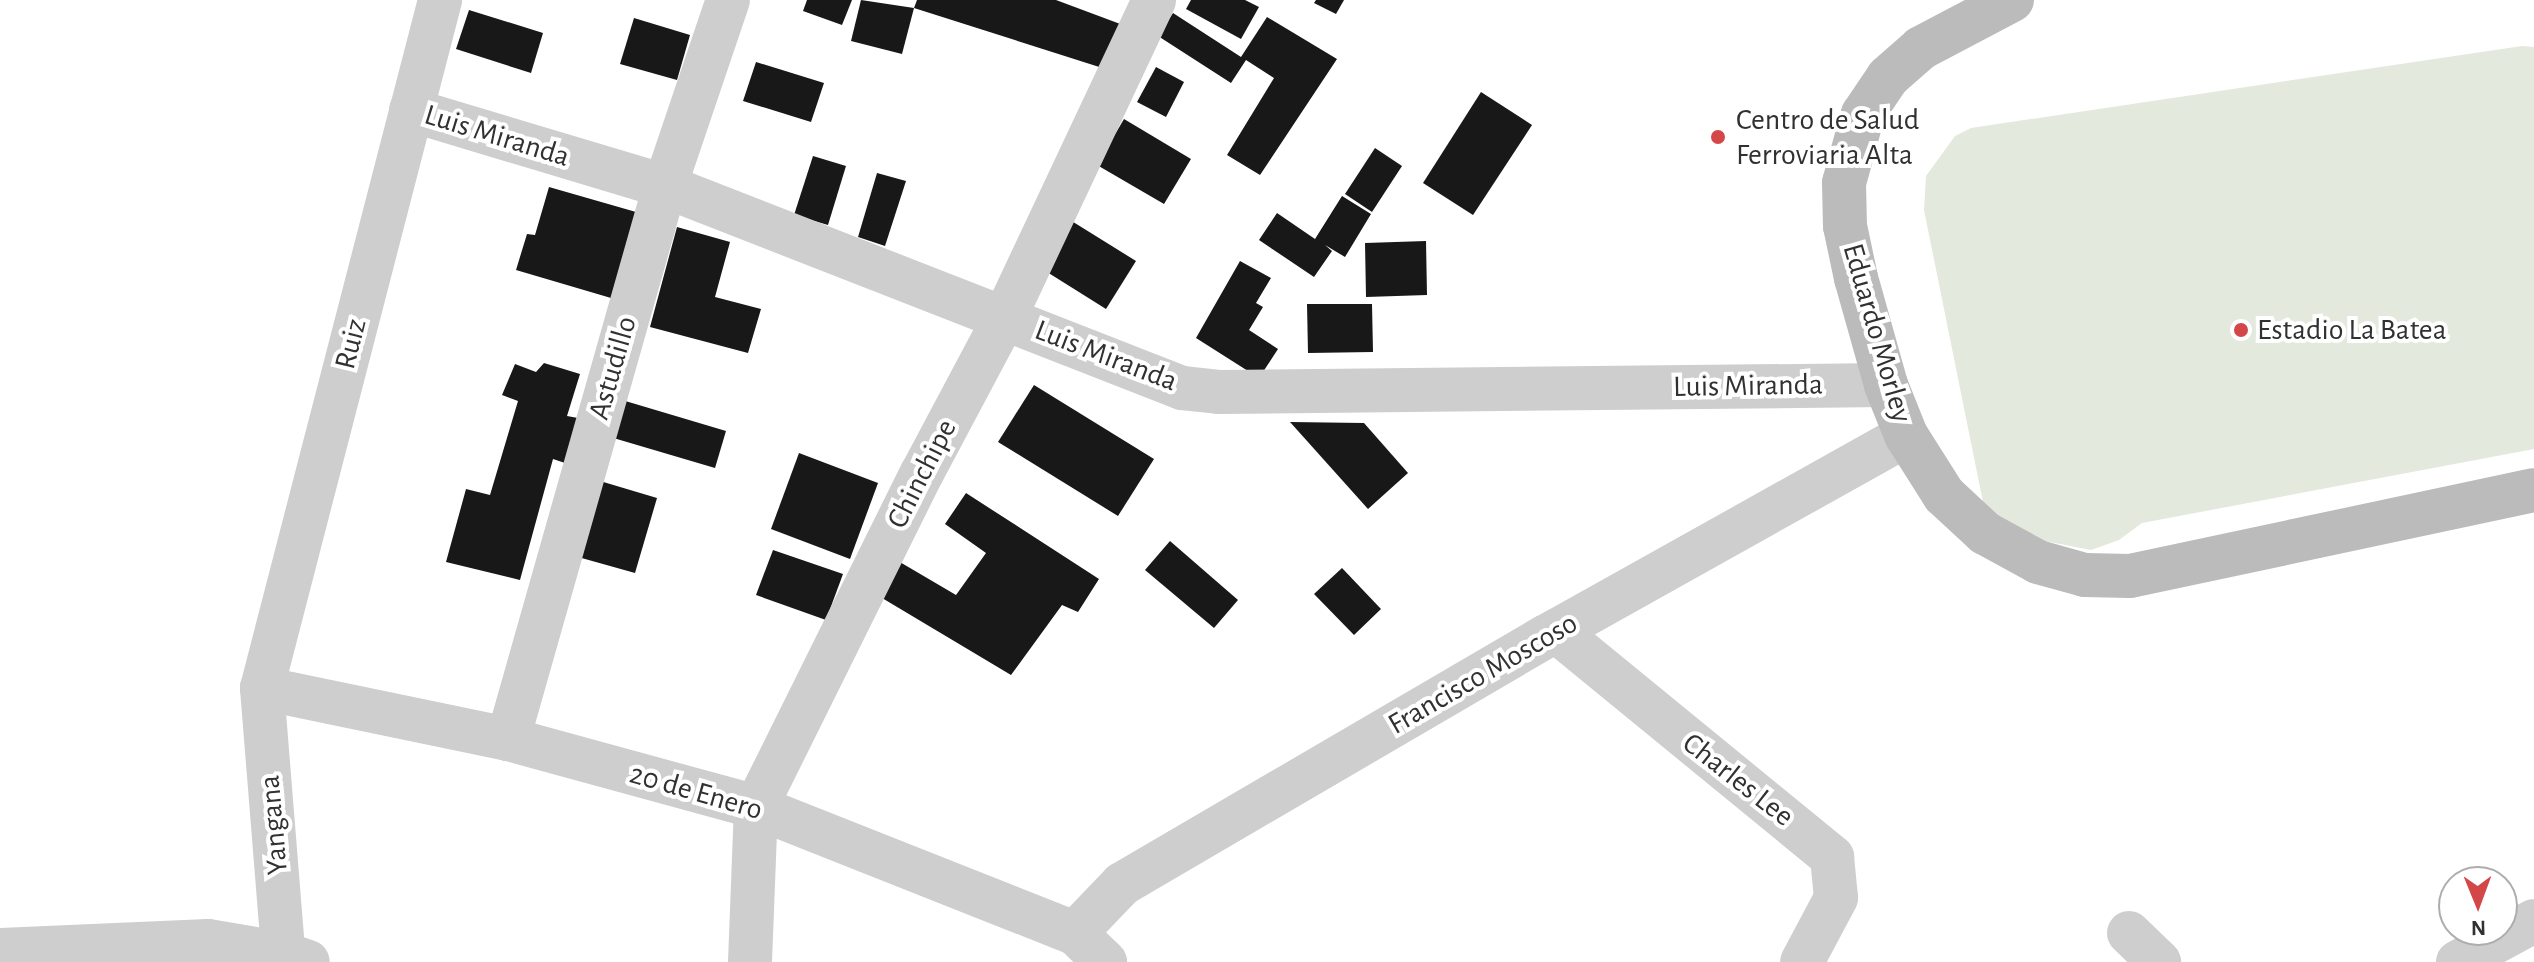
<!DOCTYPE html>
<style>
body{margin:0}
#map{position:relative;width:2534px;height:962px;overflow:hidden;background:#fff;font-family:"Alegreya Sans",sans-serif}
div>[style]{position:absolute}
.green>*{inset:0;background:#e3e9dd}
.building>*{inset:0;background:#181818}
.street>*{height:44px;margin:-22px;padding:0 22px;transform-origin:22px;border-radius:22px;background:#cecece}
.secondary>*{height:44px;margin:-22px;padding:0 22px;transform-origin:22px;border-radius:22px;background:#bbb}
.dots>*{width:22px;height:22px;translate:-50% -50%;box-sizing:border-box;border:4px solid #fff;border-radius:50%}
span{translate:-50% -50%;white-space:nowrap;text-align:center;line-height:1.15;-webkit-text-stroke:8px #fff;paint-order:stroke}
.poi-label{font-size:30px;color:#313131}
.left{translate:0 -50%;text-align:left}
.street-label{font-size:30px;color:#313131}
.north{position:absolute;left:2438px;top:866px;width:80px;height:80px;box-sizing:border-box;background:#fff;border:2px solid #adadad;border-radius:50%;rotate:179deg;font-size:22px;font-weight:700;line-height:32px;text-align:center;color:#313131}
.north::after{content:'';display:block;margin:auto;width:28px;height:36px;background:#d34749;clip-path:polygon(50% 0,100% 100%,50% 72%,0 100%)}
</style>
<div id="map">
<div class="green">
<div style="clip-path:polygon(2522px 46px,2534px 47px,2534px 449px,2142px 523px,2119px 540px,2091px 550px,2025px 537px,1985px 512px,1924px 210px,1926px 176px,1955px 136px,1971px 128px)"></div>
</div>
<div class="building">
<div style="clip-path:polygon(807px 0,852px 0,842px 25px,803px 11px)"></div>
<div style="clip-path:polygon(861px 0,914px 8px,902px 54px,851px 41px)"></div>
<div style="clip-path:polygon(917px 0,1056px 0,1131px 28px,1115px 72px,914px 8px)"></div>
<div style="clip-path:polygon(1191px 0,1245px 0,1259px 7px,1241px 39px,1186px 9px)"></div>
<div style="clip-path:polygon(1316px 0,1344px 0,1336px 14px,1314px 3px)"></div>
<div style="clip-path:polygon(469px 10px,543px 33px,531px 73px,456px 49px)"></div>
<div style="clip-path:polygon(1173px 13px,1241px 57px,1267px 17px,1337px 59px,1260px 175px,1227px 155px,1274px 78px,1246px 60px,1231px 83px,1158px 36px)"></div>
<div style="clip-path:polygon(634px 18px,690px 35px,677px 80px,620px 64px)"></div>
<div style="clip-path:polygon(756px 62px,824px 83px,811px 122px,743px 101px)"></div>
<div style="clip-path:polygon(1156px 67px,1184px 82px,1166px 117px,1137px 102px)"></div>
<div style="clip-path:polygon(1481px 92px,1532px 125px,1473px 215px,1423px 183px)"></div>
<div style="clip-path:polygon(1124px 119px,1191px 159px,1164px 204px,1097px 165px)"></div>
<div style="clip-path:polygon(1375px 148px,1402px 166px,1372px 212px,1345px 194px)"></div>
<div style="clip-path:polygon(813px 156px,846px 166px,828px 225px,794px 215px)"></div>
<div style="clip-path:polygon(877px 173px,906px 181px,885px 246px,858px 237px)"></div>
<div style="clip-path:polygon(549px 187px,636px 212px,611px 298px,516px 270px,527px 234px,535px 235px)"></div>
<div style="clip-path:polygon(1342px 196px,1371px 214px,1345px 257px,1325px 245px,1332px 251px,1314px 277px,1259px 240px,1277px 213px,1315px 239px)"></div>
<div style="clip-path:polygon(1070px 220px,1136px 261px,1106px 309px,1039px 267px)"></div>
<div style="clip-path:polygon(677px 227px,730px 242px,715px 297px,761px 309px,748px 353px,650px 327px)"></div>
<div style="clip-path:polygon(1426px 241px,1427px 295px,1366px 297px,1365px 243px)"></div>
<div style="clip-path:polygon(1240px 261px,1271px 278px,1256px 303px,1263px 307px,1249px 330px,1278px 349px,1259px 378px,1196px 338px)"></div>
<div style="clip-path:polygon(1307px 304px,1372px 304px,1373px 352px,1308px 353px)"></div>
<div style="clip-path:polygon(544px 363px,580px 374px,567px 416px,578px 418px,565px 463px,553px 459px,520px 580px,446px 562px,466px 489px,490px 495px,518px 401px,502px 395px,515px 364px,536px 372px)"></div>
<div style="clip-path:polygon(1034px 385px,1154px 459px,1118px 516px,998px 442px)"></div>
<div style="clip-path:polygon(622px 400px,726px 431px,715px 468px,610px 437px)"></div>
<div style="clip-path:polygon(1290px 422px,1364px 423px,1408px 473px,1368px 509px)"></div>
<div style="clip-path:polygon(799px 453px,878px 483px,850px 559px,771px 529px)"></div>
<div style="clip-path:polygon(600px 481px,657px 498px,635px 573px,578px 557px)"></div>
<div style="clip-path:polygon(966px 493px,1099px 579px,1078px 612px,1062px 605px,1011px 675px,872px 592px,893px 558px,956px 595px,986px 553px,945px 524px)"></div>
<div style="clip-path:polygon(1170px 541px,1238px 600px,1214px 628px,1145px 570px)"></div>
<div style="clip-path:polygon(773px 550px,843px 574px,826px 620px,756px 595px)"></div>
<div style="clip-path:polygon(1342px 568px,1381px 609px,1354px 635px,1314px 594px)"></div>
</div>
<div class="street">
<div style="left:411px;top:110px;width:265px;rotate:16.7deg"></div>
<div style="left:665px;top:186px;width:555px;rotate:21.34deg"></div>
<div style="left:1182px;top:388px;width:37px;rotate:6deg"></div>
<div style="left:1219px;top:392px;width:667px;rotate:-0.6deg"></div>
<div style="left:1556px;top:631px;width:357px;rotate:39.3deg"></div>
<div style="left:1832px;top:857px;width:41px;rotate:84.4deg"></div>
<div style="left:1836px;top:898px;width:72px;rotate:118deg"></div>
<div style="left:262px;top:688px;width:251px;rotate:11.7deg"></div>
<div style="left:508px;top:739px;width:257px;rotate:15.3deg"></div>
<div style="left:756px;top:807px;width:343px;rotate:21.6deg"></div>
<div style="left:1075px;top:933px;width:42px;rotate:44deg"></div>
<div style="left:508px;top:739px;width:575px;rotate:-74.15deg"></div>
<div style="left:665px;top:186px;width:196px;rotate:-71.3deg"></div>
<div style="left:1075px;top:933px;width:68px;rotate:-46.2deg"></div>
<div style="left:1122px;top:884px;width:492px;rotate:-30.3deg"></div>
<div style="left:1547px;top:636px;width:411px;rotate:-29.2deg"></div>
<div style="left:2129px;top:933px;width:42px;rotate:44deg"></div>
<div style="left:0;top:950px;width:208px;rotate:-2.5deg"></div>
<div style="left:208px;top:941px;width:78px;rotate:9.6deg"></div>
<div style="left:285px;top:954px;width:24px;rotate:19deg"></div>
<div style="left:284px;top:962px;width:275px;rotate:-94.6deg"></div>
<div style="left:262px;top:688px;width:711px;rotate:-75.49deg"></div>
<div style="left:750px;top:962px;width:155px;rotate:-87.8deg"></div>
<div style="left:756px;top:807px;width:373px;rotate:-63.6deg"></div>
<div style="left:922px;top:473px;width:177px;rotate:-62deg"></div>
<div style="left:1005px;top:317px;width:350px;rotate:-64.8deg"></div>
<div style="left:2458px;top:962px;width:86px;rotate:-28.3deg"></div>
</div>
<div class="secondary">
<div style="left:2012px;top:0;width:103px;rotate:152.2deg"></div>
<div style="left:1921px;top:48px;width:44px;rotate:138.7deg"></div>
<div style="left:1888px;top:77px;width:45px;rotate:124deg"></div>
<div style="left:1863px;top:114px;width:72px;rotate:105.4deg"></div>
<div style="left:1844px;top:183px;width:43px;rotate:88.7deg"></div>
<div style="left:1845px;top:226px;width:53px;rotate:78.1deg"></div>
<div style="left:1856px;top:278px;width:111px;rotate:74.3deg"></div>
<div style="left:1886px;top:385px;width:54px;rotate:68.2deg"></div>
<div style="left:1906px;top:435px;width:71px;rotate:57.7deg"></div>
<div style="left:1944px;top:495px;width:56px;rotate:42.8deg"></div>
<div style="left:1985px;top:533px;width:60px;rotate:28.7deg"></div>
<div style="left:2038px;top:562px;width:49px;rotate:15.5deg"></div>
<div style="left:2085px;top:575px;width:45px;rotate:1.3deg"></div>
<div style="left:2130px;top:576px;width:413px;rotate:-12deg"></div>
</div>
<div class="dots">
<div style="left:1718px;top:137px;background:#d34749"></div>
<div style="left:2241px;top:330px;background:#d34749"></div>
</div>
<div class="poi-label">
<span class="left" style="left:1736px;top:137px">Centro de Salud<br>Ferroviaria Alta</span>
<span class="left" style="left:2257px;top:330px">Estadio La Batea</span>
</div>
<div class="street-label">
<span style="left:497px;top:136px;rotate:17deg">Luis Miranda</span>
<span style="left:1877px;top:333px;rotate:74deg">Eduardo Morley</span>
<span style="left:351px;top:344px;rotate:-76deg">Ruiz</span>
<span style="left:1106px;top:356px;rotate:21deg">Luis Miranda</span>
<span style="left:613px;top:368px;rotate:-74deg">Astudillo</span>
<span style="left:1748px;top:386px;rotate:-1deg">Luis Miranda</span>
<span style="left:922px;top:474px;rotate:-63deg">Chinchipe</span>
<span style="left:1483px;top:674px;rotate:-30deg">Francisco Moscoso</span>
<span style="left:1738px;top:780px;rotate:38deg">Charles Lee</span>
<span style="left:696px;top:792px;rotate:16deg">20 de Enero</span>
<span style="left:274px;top:825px;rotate:-95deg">Yangana</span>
</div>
<div class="north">N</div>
</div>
